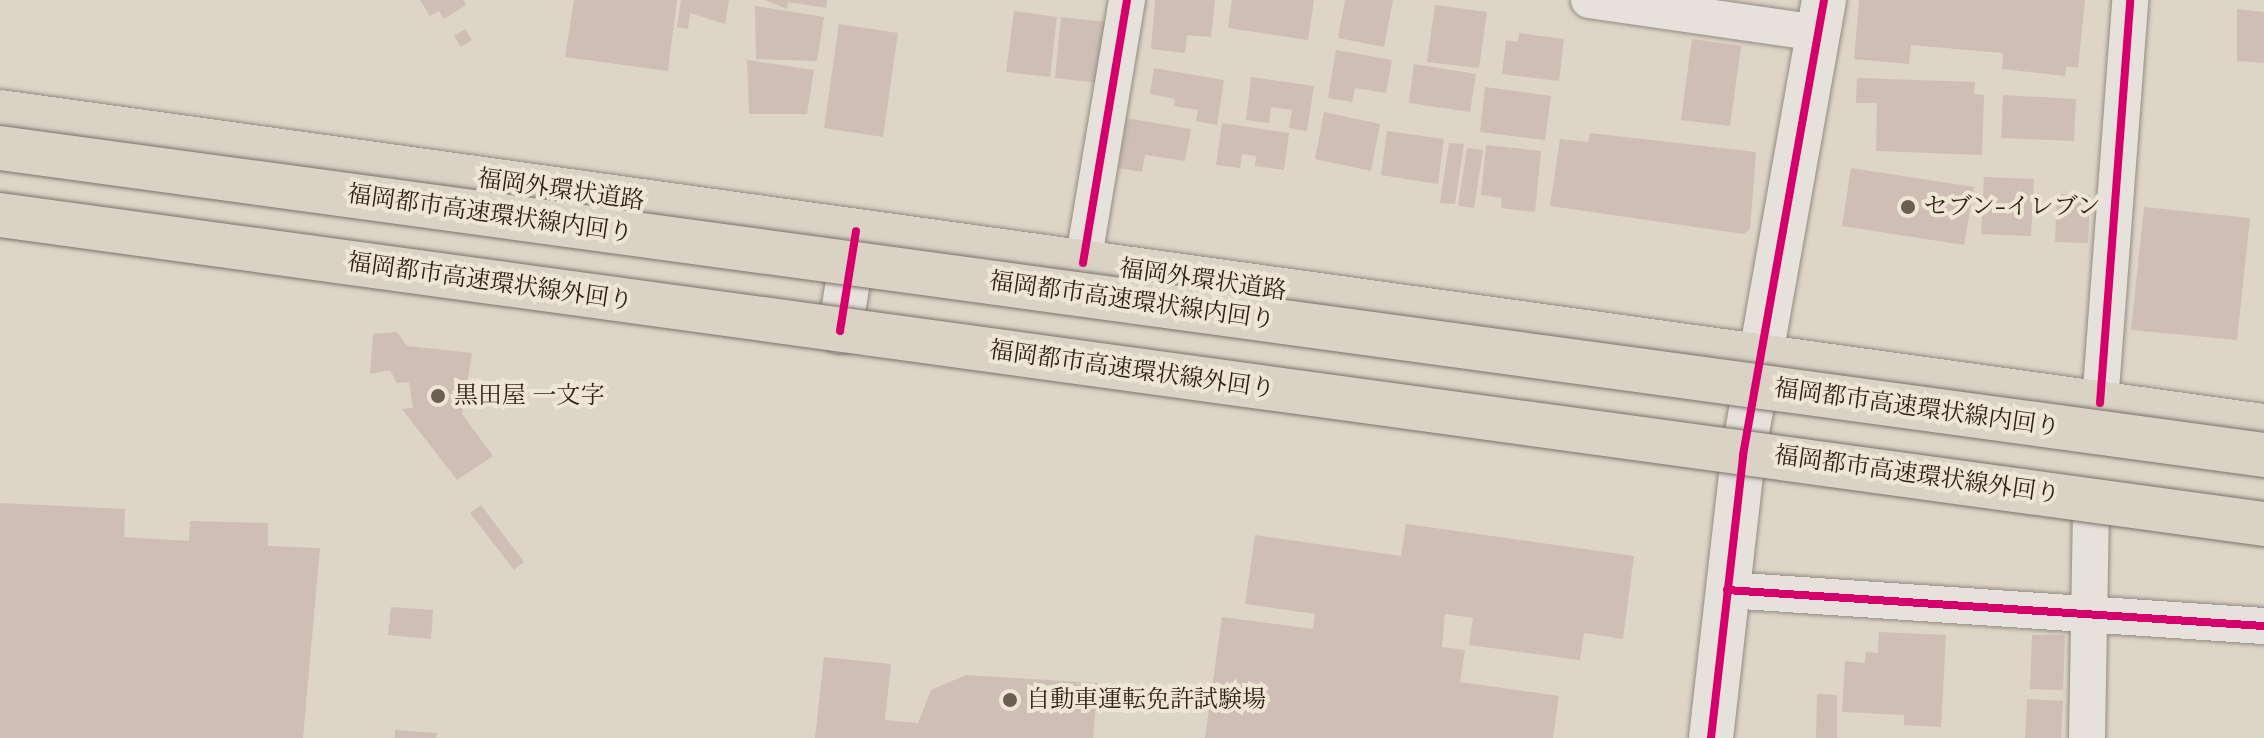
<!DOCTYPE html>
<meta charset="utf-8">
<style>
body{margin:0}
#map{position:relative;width:2264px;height:738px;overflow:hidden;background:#ded5c7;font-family:Cardo,"Noto Serif JP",serif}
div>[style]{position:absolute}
.building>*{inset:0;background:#cebeb5}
.roads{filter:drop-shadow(0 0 2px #928b82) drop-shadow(0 0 2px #928b82)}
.minor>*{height:36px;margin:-18px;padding:0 18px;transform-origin:18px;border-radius:18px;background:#e6e1da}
.tertiary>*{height:44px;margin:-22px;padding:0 22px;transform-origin:22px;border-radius:22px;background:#e6e1da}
.trunk>*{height:44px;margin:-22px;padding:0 22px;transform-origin:22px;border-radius:22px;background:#dad2c5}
.bridges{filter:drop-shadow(0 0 2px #79726a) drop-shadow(0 0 2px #79726a)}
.motorway-bridge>*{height:44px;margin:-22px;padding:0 22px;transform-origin:22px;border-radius:22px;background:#dad2c5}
.cycleway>*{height:8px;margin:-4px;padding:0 4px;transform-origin:4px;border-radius:4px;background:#d6006c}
.dots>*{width:22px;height:22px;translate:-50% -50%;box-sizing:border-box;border:4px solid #efe5d5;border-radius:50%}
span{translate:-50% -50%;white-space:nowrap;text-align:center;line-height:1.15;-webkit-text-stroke:8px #efe5d5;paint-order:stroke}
.street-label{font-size:24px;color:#2d1f16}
.poi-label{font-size:24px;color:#2d1f16}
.left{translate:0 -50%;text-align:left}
</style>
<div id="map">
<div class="building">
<div style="clip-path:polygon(420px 0,463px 0,466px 5px,444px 19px,439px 11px,430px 16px)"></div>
<div style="clip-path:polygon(574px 0,677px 0,668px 71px,565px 57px)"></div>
<div style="clip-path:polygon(681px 0,729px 0,725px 24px,690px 13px,688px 29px,677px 27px)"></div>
<div style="clip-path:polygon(765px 0,827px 0,826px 8px,788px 2px,787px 9px)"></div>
<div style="clip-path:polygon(1155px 0,1215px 0,1211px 37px,1187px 35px,1185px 53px,1151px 49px)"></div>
<div style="clip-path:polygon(1232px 0,1314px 0,1308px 40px,1228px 28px)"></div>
<div style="clip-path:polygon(1345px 0,1393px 0,1384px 47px,1338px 38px)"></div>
<div style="clip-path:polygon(1859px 0,2085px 0,2078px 68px,2066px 66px,2065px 76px,2002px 69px,2003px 53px,1911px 45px,1909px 64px,1854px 59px)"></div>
<div style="clip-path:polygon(1435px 5px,1487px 12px,1479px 68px,1427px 62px)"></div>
<div style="clip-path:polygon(755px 6px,824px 17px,817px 61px,756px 59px)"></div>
<div style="clip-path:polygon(2237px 9px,2264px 12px,2264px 63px,2237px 61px)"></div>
<div style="clip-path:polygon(1014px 11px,1057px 17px,1050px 77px,1006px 72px)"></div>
<div style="clip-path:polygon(1061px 17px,1106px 22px,1099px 83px,1055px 78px)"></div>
<div style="clip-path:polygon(839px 24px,898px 33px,883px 137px,824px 128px)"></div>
<div style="clip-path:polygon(465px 29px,472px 40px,461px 47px,454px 36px)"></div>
<div style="clip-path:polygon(1519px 33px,1564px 39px,1559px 81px,1502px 74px,1506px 40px,1518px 42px)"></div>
<div style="clip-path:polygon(1692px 39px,1741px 46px,1730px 126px,1681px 120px)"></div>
<div style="clip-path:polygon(1336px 50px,1392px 60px,1386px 93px,1355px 88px,1352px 102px,1328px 98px)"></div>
<div style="clip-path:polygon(747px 60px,814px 70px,807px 114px,749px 114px)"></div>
<div style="clip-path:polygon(1414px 64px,1476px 74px,1470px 112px,1409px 103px)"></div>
<div style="clip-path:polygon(1154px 68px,1224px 80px,1217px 125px,1196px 121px,1198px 110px,1174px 106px,1175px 99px,1150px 94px)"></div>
<div style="clip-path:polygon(1251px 77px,1314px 86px,1307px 131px,1289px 128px,1292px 110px,1271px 107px,1269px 123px,1246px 120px)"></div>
<div style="clip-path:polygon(1857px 78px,1975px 82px,1974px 94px,1984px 95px,1982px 155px,1876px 151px,1877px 103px,1856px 103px)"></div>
<div style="clip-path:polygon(1485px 87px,1551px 96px,1545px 140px,1480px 132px)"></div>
<div style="clip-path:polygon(2003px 95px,2076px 99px,2074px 141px,2001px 138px)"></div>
<div style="clip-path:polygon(1324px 112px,1380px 124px,1371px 171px,1315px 159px)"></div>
<div style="clip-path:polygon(1126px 118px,1191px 129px,1185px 161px,1145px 155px,1142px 172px,1119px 168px)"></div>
<div style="clip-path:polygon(1222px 123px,1289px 133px,1284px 170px,1255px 166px,1256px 156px,1242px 154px,1240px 168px,1216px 165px)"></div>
<div style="clip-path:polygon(1387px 131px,1444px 139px,1438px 184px,1381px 175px)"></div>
<div style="clip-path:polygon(1590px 133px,1756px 152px,1750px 229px,1744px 234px,1550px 206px,1560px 139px,1588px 142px)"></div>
<div style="clip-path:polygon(1449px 143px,1464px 144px,1455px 204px,1440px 203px)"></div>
<div style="clip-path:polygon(1486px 145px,1541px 151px,1535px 212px,1501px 208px,1502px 198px,1481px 195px)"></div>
<div style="clip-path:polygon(1467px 148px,1483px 150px,1474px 208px,1458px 206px)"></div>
<div style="clip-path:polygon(1851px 168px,1974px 187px,1964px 245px,1842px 226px)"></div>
<div style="clip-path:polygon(1984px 177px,2034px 179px,2031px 236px,1981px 234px)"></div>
<div style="clip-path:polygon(2057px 194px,2090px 195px,2088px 243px,2055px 242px)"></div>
<div style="clip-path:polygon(2144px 207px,2250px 218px,2237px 340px,2131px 330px)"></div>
<div style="clip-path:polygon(397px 332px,407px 346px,472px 353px,462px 414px,493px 456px,457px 480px,402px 409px,413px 408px,409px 382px,397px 383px,390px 370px,370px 374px,373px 334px)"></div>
<div style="clip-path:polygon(0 503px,125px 509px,124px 537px,189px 541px,190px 521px,268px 523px,268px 546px,320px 548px,303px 738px,0 738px)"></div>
<div style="clip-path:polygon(481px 505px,524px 562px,514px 570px,470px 513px)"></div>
<div style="clip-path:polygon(1406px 524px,1634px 556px,1623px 639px,1584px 633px,1580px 660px,1469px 645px,1473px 618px,1445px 614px,1442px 647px,1465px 650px,1460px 682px,1559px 696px,1553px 738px,1205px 738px,1222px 617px,1313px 629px,1315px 614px,1245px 604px,1255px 535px,1401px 556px)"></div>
<div style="clip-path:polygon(391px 607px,433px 610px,431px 639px,388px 635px)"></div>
<div style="clip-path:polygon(1879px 632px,1946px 635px,1941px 727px,1904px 725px,1904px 715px,1842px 712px,1845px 661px,1865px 663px,1866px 652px,1878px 653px)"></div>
<div style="clip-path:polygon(2032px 635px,2065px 635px,2063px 690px,2030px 689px)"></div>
<div style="clip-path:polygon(824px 657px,891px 664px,885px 720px,918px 723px,931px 690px,966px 675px,1098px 683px,1093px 738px,815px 738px)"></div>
<div style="clip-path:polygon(1817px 694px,1837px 695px,1837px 738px,1816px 738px)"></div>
<div style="clip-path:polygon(2027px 699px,2063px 701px,2061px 738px,2025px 738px)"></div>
<div style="clip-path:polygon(395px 730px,437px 733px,436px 738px,395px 738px)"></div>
</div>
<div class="roads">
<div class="minor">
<div style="left:1589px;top:0;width:232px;rotate:8.2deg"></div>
<div style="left:1083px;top:263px;width:267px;rotate:-80.5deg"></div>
<div style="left:2100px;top:403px;width:404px;rotate:-85.7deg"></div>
<div style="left:1727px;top:590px;width:538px;rotate:3.84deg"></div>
<div style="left:2087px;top:738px;width:237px;rotate:-89deg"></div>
</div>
<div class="tertiary">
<div style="left:840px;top:331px;width:101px;rotate:-80.9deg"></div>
<div style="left:1711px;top:738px;width:285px;rotate:-83.5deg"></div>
<div style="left:1743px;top:455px;width:462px;rotate:-79.9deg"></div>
</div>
<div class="trunk">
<div style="left:0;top:112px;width:2286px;rotate:7.9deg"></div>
</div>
</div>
<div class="bridges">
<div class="motorway-bridge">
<div style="left:0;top:148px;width:2285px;rotate:7.72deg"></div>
<div style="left:0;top:215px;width:2285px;rotate:7.77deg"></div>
</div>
</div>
<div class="cycleway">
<div style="left:1083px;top:263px;width:267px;rotate:-80.5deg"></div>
<div style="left:840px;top:331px;width:101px;rotate:-80.9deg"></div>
<div style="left:2100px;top:403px;width:404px;rotate:-85.7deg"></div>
<div style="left:1727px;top:590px;width:538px;rotate:3.84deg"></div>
<div style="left:1711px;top:738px;width:285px;rotate:-83.5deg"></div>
<div style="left:1743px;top:455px;width:462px;rotate:-79.9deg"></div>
</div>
<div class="dots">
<div style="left:1908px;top:207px;background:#6b5f54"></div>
<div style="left:438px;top:396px;background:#6b5f54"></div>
<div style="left:1010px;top:700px;background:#6b5f54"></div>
</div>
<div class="street-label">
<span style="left:561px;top:190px;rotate:8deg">福岡外環状道路</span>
<span style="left:490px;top:214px;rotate:8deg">福岡都市高速環状線内回り</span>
<span style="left:1203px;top:280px;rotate:8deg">福岡外環状道路</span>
<span style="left:490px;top:282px;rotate:8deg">福岡都市高速環状線外回り</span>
<span style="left:1132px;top:301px;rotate:8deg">福岡都市高速環状線内回り</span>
<span style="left:1132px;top:370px;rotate:8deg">福岡都市高速環状線外回り</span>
<span style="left:1917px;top:408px;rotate:8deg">福岡都市高速環状線内回り</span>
<span style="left:1917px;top:475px;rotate:8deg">福岡都市高速環状線外回り</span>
</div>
<div class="poi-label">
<span class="left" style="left:1924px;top:207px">セブン-イレブン</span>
<span class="left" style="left:454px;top:396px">黒田屋 一文字</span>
<span class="left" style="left:1026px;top:700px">自動車運転免許試験場</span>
</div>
</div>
